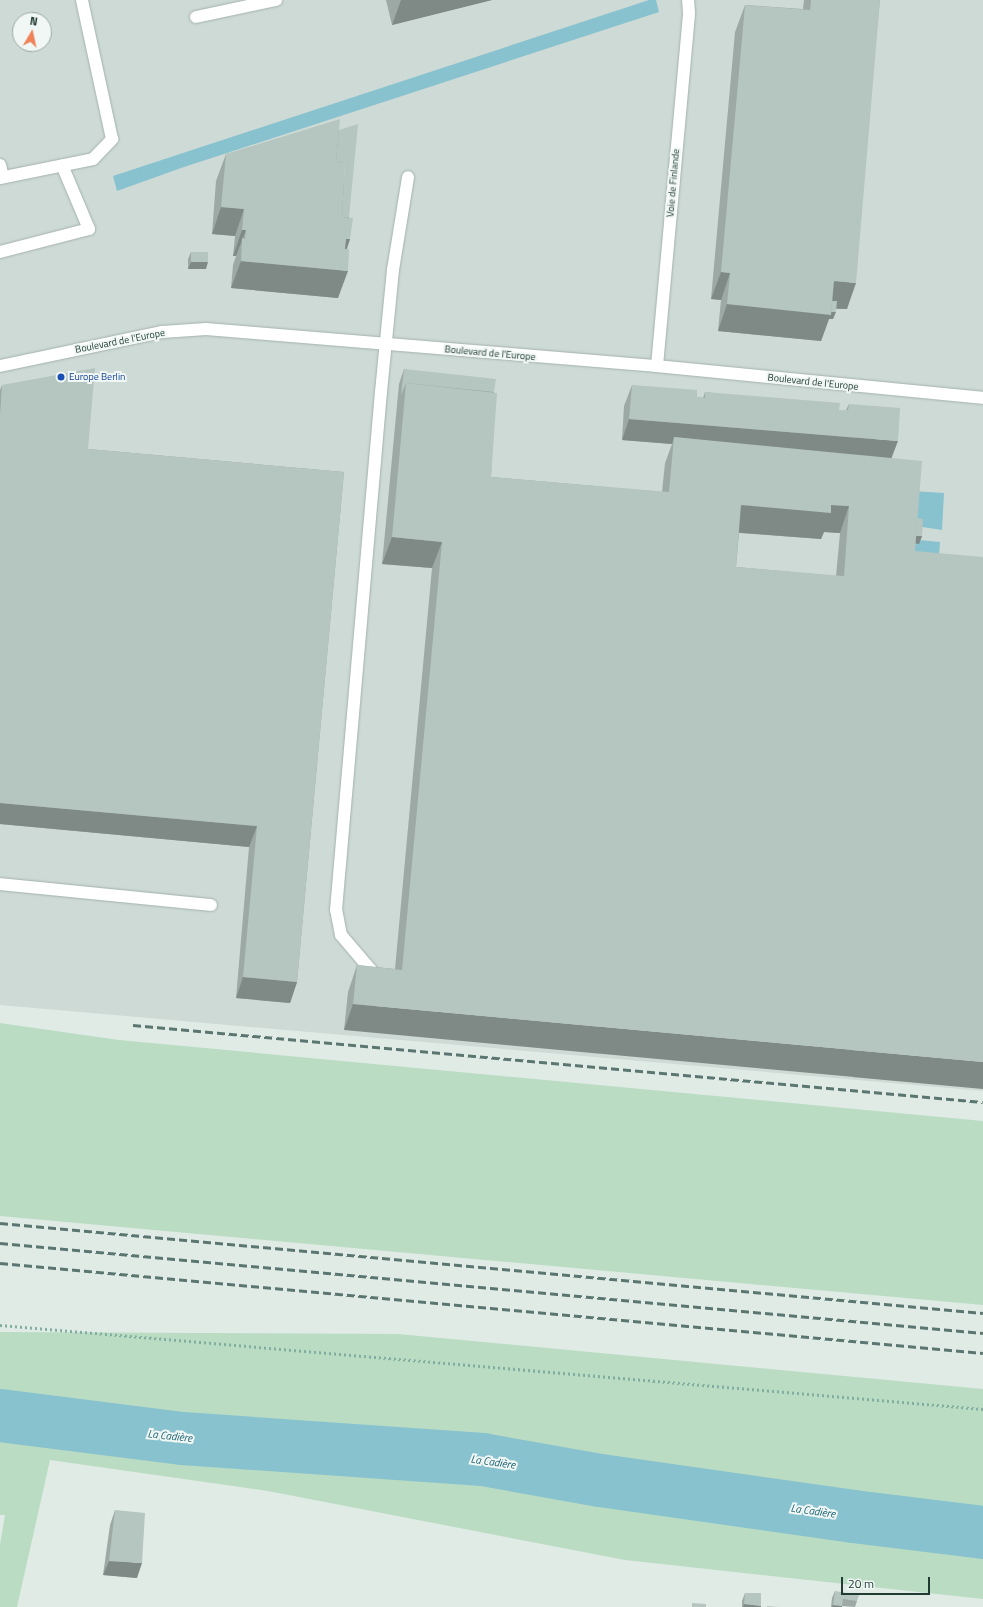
<!DOCTYPE html>
<meta charset="utf-8">
<style>
body{margin:0}
#map{position:relative;width:983px;height:1607px;overflow:hidden;background:#e0ebe6;font-family:"Titillium Web",sans-serif}
div>[style]{position:absolute}
.built>*{inset:0;background:#cedad5}
.green>*{inset:0;background:#b9dcc3}
.water>*{inset:0;background:#88c2cf}
.river>*{height:53px;margin:-26.5px;padding:0 26.5px;transform-origin:26.5px;border-radius:26.5px;background:#88c2cf}
.path>*{height:2.5px;margin-top:-1.25px;transform-origin:0;background:repeating-linear-gradient(90deg,#81aea1 0 2px,transparent 0 5px)}
.roads{filter:drop-shadow(0 0 1px #a3b2ad) drop-shadow(0 0 1px #a3b2ad)}
.service>*{height:12px;margin:-6px;padding:0 6px;transform-origin:6px;border-radius:6px;background:#fff}
.minor>*{height:12px;margin:-6px;padding:0 6px;transform-origin:6px;border-radius:6px;background:#fff}
.tertiary>*{height:12px;margin:-6px;padding:0 6px;transform-origin:6px;border-radius:6px;background:#fff}
.rail>*{height:3px;margin-top:-1.5px;transform-origin:0;background:repeating-linear-gradient(90deg,#5b7670 0 8px,transparent 0 12px)}
.wall>*{inset:0;background:#9ca9a4}
.shaded-wall>*{inset:0;background:#7f8a86}
.building>*{inset:0;background:#b5c5bf}
.dots>*{width:11px;height:11px;translate:-50% -50%;box-sizing:border-box;border:2px solid #f0f7f4;border-radius:50%}
span{translate:-50% -50%;white-space:nowrap;text-align:center;line-height:1.15;-webkit-text-stroke:4px #f0f7f4;paint-order:stroke}
.street-label{font-size:10px;color:#213a34}
.transit-label{font-size:10px;color:#164399}
.left{translate:0 -50%;text-align:left}
.water-label{font-size:11px;color:#1c6375;font-style:italic}
.north{position:absolute;left:12px;top:12px;width:40px;height:40px;box-sizing:border-box;background:#f0f7f4;border:1px solid #9daba7;border-radius:50%;rotate:9deg;font-size:11px;font-weight:700;line-height:16px;text-align:center;color:#213a34}
.north::after{content:'';display:block;margin:auto;width:14px;height:18px;background:#ef8259;clip-path:polygon(50% 0,100% 100%,50% 72%,0 100%)}
.scale{position:absolute;left:841px;top:1577px;width:89px;height:18px;box-sizing:border-box;border:2px solid #213a34;border-top:0;padding-left:5px;font-size:12px;line-height:14px;white-space:nowrap;color:#213a34;-webkit-text-stroke:3px #f0f7f4;paint-order:stroke}
</style>
<div id="map">
<div class="built">
<div style="clip-path:polygon(evenodd,0 0,983px 0,983px 1091px,0 1005px,0 0,20px 20px,44px 20px,44px 44px,20px 44px,20px 20px)"></div>
</div>
<div class="green">
<div style="clip-path:polygon(0 1023px,119px 1040px,983px 1121px,983px 1305px,0 1216px)"></div>
<div style="clip-path:polygon(0 1332px,398px 1334px,983px 1389px,983px 1599px,625px 1560px,268px 1491px,50px 1460px,17px 1607px,0 1607px,0 1545px,5px 1515px,0 1515px)"></div>
</div>
<div class="water">
<div style="clip-path:polygon(649px 0,656px 0,659px 12px,181px 168px,117px 191px,113px 176px)"></div>
<div style="clip-path:polygon(912px 491px,944px 493px,942px 530px,909px 525px)"></div>
<div style="clip-path:polygon(919px 540px,940px 542px,937px 581px,908px 542px)"></div>
</div>
<div class="river">
<div style="left:0;top:1415px;width:183px;rotate:7.2deg"></div>
<div style="left:182px;top:1438px;width:301px;rotate:4deg"></div>
<div style="left:482px;top:1459px;width:120px;rotate:10.1deg"></div>
<div style="left:600px;top:1480px;width:256px;rotate:8.1deg"></div>
<div style="left:853px;top:1516px;width:131px;rotate:7deg"></div>
</div>
<div class="path">
<div style="left:0;top:1325px;width:987px;rotate:4.88deg"></div>
</div>
<div class="roads">
<div class="service">
<div style="left:196px;top:17px;width:82px;rotate:-12deg"></div>
<div style="left:0;top:165px;width:12px;rotate:76deg"></div>
<div style="left:0;top:178px;width:95px;rotate:-11.5deg"></div>
<div style="left:93px;top:159px;width:28px;rotate:-46deg"></div>
<div style="left:112px;top:139px;width:142px;rotate:-102.2deg"></div>
<div style="left:0;top:252px;width:92px;rotate:-14.5deg"></div>
<div style="left:89px;top:229px;width:69px;rotate:-112.9deg"></div>
<div style="left:0;top:884px;width:212px;rotate:5.7deg"></div>
<div style="left:376px;top:976px;width:54px;rotate:-130.5deg"></div>
<div style="left:341px;top:935px;width:25px;rotate:-101deg"></div>
<div style="left:336px;top:910px;width:520px;rotate:-85.04deg"></div>
<div style="left:381px;top:392px;width:123px;rotate:-84.4deg"></div>
<div style="left:393px;top:270px;width:94px;rotate:-80.8deg"></div>
</div>
<div class="minor">
<div style="left:657px;top:366px;width:354px;rotate:-84.8deg"></div>
<div style="left:689px;top:13px;width:13px;rotate:-94deg"></div>
</div>
<div class="tertiary">
<div style="left:0;top:366px;width:166px;rotate:-11.9deg"></div>
<div style="left:162px;top:332px;width:44px;rotate:-3.9deg"></div>
<div style="left:206px;top:329px;width:453px;rotate:4.7deg"></div>
<div style="left:657px;top:366px;width:328px;rotate:5.6deg"></div>
</div>
</div>
<div class="rail">
<div style="left:133px;top:1025px;width:853px;rotate:5.18deg"></div>
<div style="left:0;top:1223px;width:987px;rotate:5.23deg"></div>
<div style="left:0;top:1243px;width:987px;rotate:5.23deg"></div>
<div style="left:0;top:1263px;width:987px;rotate:5.23deg"></div>
</div>
<div class="wall">
<div style="clip-path:polygon(386px 0,492px 0,392px 25px)"></div>
<div style="clip-path:polygon(804px 0,880px 0,847px 309px,836px 309px,833px 319px,829px 319px,821px 341px,718px 331px,721px 300px,711px 299px,735px 32px,745px 5px,803px 9px)"></div>
<div style="clip-path:polygon(339px 130px,349px 217px,350px 239px,347px 249px,338px 298px,231px 288px,233px 265px,236px 256px,233px 256px,235px 236px,212px 234px,216px 181px,226px 154px)"></div>
<div style="clip-path:polygon(191px 252px,206px 269px,188px 269px,188px 259px)"></div>
<div style="clip-path:polygon(evenodd,404px 369px,494px 392px,491px 477px,662px 492px,665px 463px,672px 444px,622px 440px,624px 406px,632px 385px,697px 397px,703px 398px,705px 392px,839px 410px,846px 410px,849px 404px,891px 458px,917px 518px,922px 536px,919px 544px,916px 543px,344px 1030px,348px 992px,357px 965px,395px 969px,432px 568px,382px 564px,399px 384px,404px 369px,824px 532px,840px 533px,836px 576px,736px 567px,739px 533px,821px 539px,824px 532px)"></div>
<div style="clip-path:polygon(2px 385px,88px 449px,344px 472px,297px 982px,290px 1003px,236px 998px,249px 847px,0 824px,0 390px)"></div>
<div style="clip-path:polygon(115px 1510px,137px 1578px,103px 1575px,110px 1525px)"></div>
<div style="clip-path:polygon(835px 1591px,857px 1601px,855px 1607px,842px 1606px,842px 1607px,831px 1607px,832px 1598px)"></div>
<div style="clip-path:polygon(745px 1593px,761px 1607px,742px 1607px,742px 1601px)"></div>
</div>
<div class="shaded-wall">
<div style="clip-path:polygon(401px 0,492px 0,392px 25px)"></div>
<div style="clip-path:polygon(221px 207px,244px 209px,235px 236px,212px 234px)"></div>
<div style="clip-path:polygon(242px 230px,246px 230px,236px 256px,233px 256px)"></div>
<div style="clip-path:polygon(346px 239px,350px 239px,341px 265px)"></div>
<div style="clip-path:polygon(241px 261px,348px 271px,338px 298px,231px 288px)"></div>
<div style="clip-path:polygon(191px 262px,208px 262px,206px 269px,188px 269px)"></div>
<div style="clip-path:polygon(721px 272px,730px 273px,721px 300px,711px 299px)"></div>
<div style="clip-path:polygon(834px 281px,856px 283px,847px 309px,826px 308px)"></div>
<div style="clip-path:polygon(727px 304px,826px 311px,836px 312px,833px 319px,829px 319px,821px 341px,718px 331px)"></div>
<div style="clip-path:polygon(629px 419px,898px 441px,890px 462px,674px 437px,672px 444px,622px 440px)"></div>
<div style="clip-path:polygon(741px 505px,831px 505px,849px 506px,840px 533px,824px 532px,821px 539px,731px 532px)"></div>
<div style="clip-path:polygon(911px 535px,922px 536px,919px 544px,908px 542px)"></div>
<div style="clip-path:polygon(392px 537px,442px 542px,432px 568px,382px 564px)"></div>
<div style="clip-path:polygon(0 803px,257px 826px,249px 847px,0 824px)"></div>
<div style="clip-path:polygon(243px 977px,297px 982px,290px 1003px,236px 998px)"></div>
<div style="clip-path:polygon(353px 1004px,983px 1062px,983px 1089px,344px 1030px)"></div>
<div style="clip-path:polygon(109px 1561px,142px 1563px,137px 1578px,103px 1575px)"></div>
<div style="clip-path:polygon(744px 1604px,761px 1606px,761px 1607px,743px 1607px)"></div>
<div style="clip-path:polygon(833px 1605px,842px 1606px,842px 1607px,832px 1607px)"></div>
</div>
<div class="building">
<div style="clip-path:polygon(811px 0,880px 0,856px 283px,834px 281px,831px 315px,727px 304px,730px 273px,721px 272px,745px 5px,810px 10px)"></div>
<div style="clip-path:polygon(340px 119px,336px 162px,345px 163px,342px 217px,353px 218px,350px 239px,346px 239px,345px 249px,349px 249px,348px 271px,241px 261px,242px 238px,245px 239px,246px 230px,242px 230px,244px 209px,221px 207px,226px 154px)"></div>
<div style="clip-path:polygon(358px 124px,349px 217px,342px 217px,345px 163px,336px 162px,339px 130px)"></div>
<div style="clip-path:polygon(191px 252px,208px 252px,208px 262px,191px 262px)"></div>
<div style="clip-path:polygon(832px 301px,837px 301px,836px 312px,831px 312px)"></div>
<div style="clip-path:polygon(95px 368px,88px 449px,344px 472px,297px 982px,243px 977px,257px 826px,0 803px,0 415px,2px 385px)"></div>
<div style="clip-path:polygon(404px 369px,496px 379px,494px 392px,406px 383px,401px 395px)"></div>
<div style="clip-path:polygon(evenodd,406px 383px,497px 393px,491px 477px,669px 492px,674px 437px,922px 461px,915px 551px,983px 557px,983px 1062px,353px 1004px,357px 965px,402px 970px,442px 542px,392px 537px,406px 383px,741px 505px,831px 513px,831px 505px,849px 506px,844px 576px,736px 567px,741px 505px)"></div>
<div style="clip-path:polygon(632px 385px,697px 390px,697px 397px,705px 398px,705px 392px,840px 403px,839px 410px,848px 410px,849px 404px,900px 408px,898px 441px,629px 419px)"></div>
<div style="clip-path:polygon(917px 518px,923px 519px,922px 536px,916px 536px)"></div>
<div style="clip-path:polygon(115px 1510px,145px 1513px,142px 1563px,109px 1561px)"></div>
<div style="clip-path:polygon(835px 1591px,859px 1595px,857px 1601px,843px 1599px,842px 1606px,833px 1605px)"></div>
<div style="clip-path:polygon(745px 1593px,761px 1593px,761px 1606px,744px 1604px)"></div>
<div style="clip-path:polygon(692px 1603px,706px 1604px,706px 1607px,692px 1607px)"></div>
<div style="clip-path:polygon(767px 1606px,778px 1607px,767px 1607px)"></div>
</div>
<div class="dots">
<div style="left:61px;top:377px;background:#1a4fb4"></div>
</div>
<div class="street-label">
<span style="left:673px;top:183px;rotate:-85deg">Voie de Finlande</span>
<span style="left:120px;top:341px;rotate:-11deg">Boulevard de l'Europe</span>
<span style="left:490px;top:353px;rotate:5deg">Boulevard de l'Europe</span>
<span style="left:813px;top:382px;rotate:6deg">Boulevard de l'Europe</span>
</div>
<div class="transit-label">
<span class="left" style="left:69px;top:377px">Europe Berlin</span>
</div>
<div class="water-label">
<span style="left:170px;top:1436px;rotate:6deg">La Cadière</span>
<span style="left:493px;top:1462px;rotate:8deg">La Cadière</span>
<span style="left:813px;top:1511px;rotate:8deg">La Cadière</span>
</div>
<div class="north">N</div>
<div class="scale">20 m</div>
</div>
